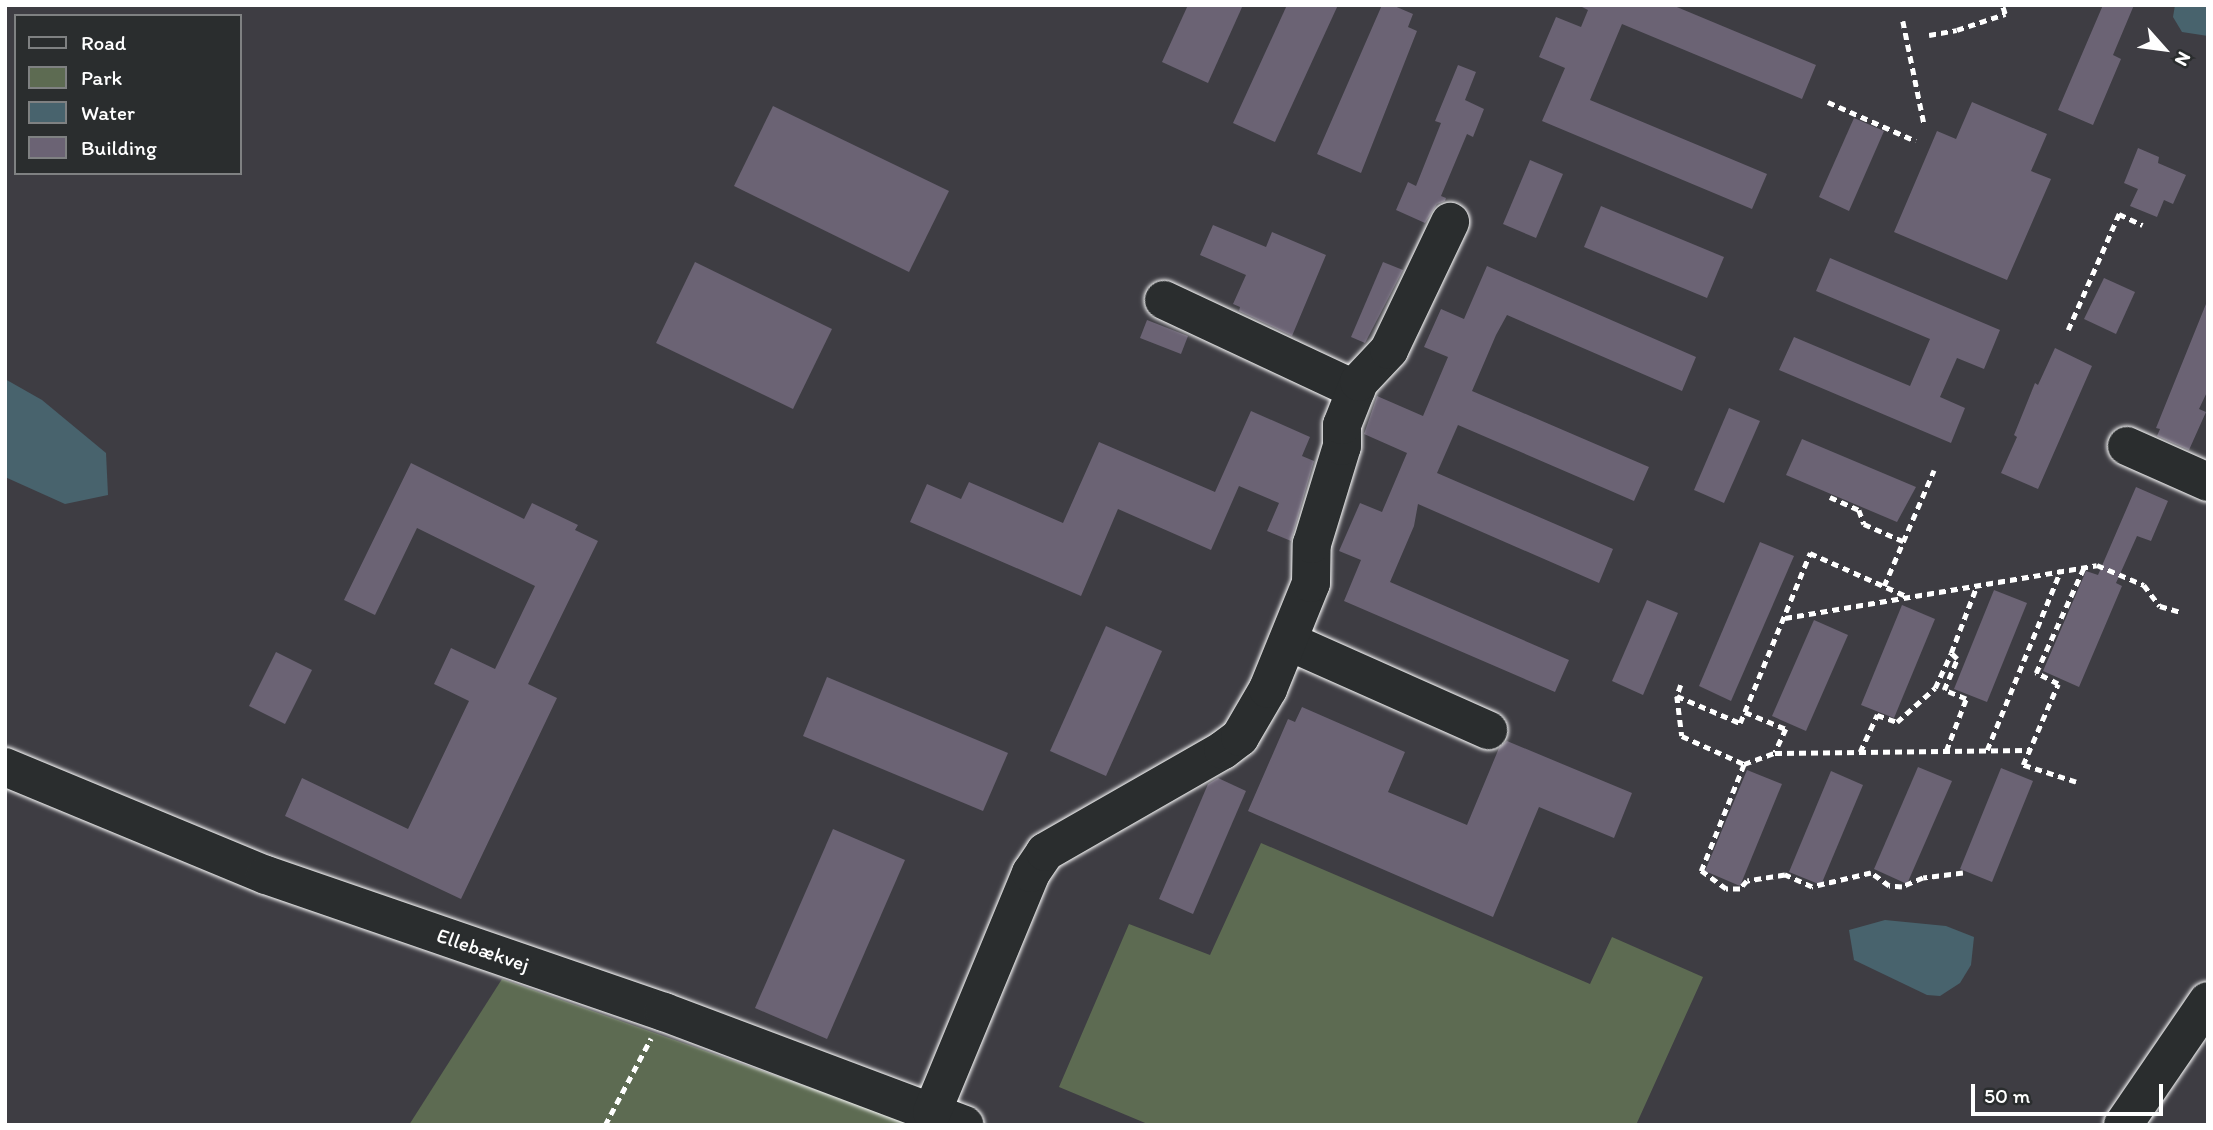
<!DOCTYPE html>
<meta charset="utf-8">
<style>
body{margin:0}
#map{position:relative;width:2213px;height:1130px;overflow:hidden;background:#3e3d43;font-family:Itim,sans-serif}
div>[style]{position:absolute}
.green>*{inset:0;background:#5d6b52}
.water>*{inset:0;background:#48636d}
.building>*{inset:0;background:#6b6374}
.path>*{height:4.5px;margin-top:-2.25px;transform-origin:0;background:repeating-linear-gradient(90deg,#fff 0 7px,transparent 0 12px)}
.roads{filter:drop-shadow(0 0 2px #fff) drop-shadow(0 0 2px #fff)}
.minor>*{height:38px;margin:-19px;padding:0 19px;transform-origin:19px;border-radius:19px;background:#2a2d2e}
span{translate:-50% -50%;white-space:nowrap;text-align:center;line-height:1.15;-webkit-text-stroke:5px #2a2d2e;paint-order:stroke}
.street-label{font-size:21px;color:#fff}
.frame{position:absolute;inset:0;border:7px solid #fff;pointer-events:none}
.legend{position:absolute;left:14px;top:14px;width:228px;height:161px;box-sizing:border-box;background:#2a2d2e;border:2px solid #7f8182;margin:0;padding:9px 12px;list-style:none;font-size:21px;color:#fff}
.legend li{display:flex;align-items:center;gap:14px;height:35px}
.legend b{width:35px;border:2px solid #7f8182}
.north{position:absolute;left:2129px;top:14px;width:70px;height:70px;-webkit-text-stroke:5px #2a2d2e;paint-order:stroke;rotate:118deg;font-size:19px;font-weight:700;line-height:28px;text-align:center;color:#fff}
.north::after{content:'';display:block;margin:auto;width:24px;height:32px;background:#fff;clip-path:polygon(50% 0,100% 100%,50% 72%,0 100%)}
.scale{position:absolute;left:1971px;top:1084px;width:192px;height:32px;box-sizing:border-box;border:4px solid #fff;border-top:0;padding-left:9px;font-size:21px;line-height:24px;white-space:nowrap;color:#fff;-webkit-text-stroke:5px #2a2d2e;paint-order:stroke}
</style>
<div id="map">
<div class="green">
<div style="clip-path:polygon(1261px 843px,1590px 984px,1612px 937px,1703px 977px,1636px 1125px,1150px 1125px,1059px 1087px,1129px 924px,1210px 955px)"></div>
<div style="clip-path:polygon(502px 979px,916px 1125px,409px 1125px)"></div>
</div>
<div class="water">
<div style="clip-path:polygon(2175px 5px,2208px 5px,2208px 36px,2182px 32px,2173px 17px)"></div>
<div style="clip-path:polygon(5px 379px,42px 400px,106px 453px,108px 495px,65px 504px,5px 477px)"></div>
<div style="clip-path:polygon(1885px 920px,1946px 926px,1974px 937px,1971px 965px,1960px 983px,1940px 996px,1927px 995px,1854px 960px,1849px 930px)"></div>
</div>
<div class="building">
<div style="clip-path:polygon(1188px 5px,1243px 5px,1208px 83px,1162px 62px)"></div>
<div style="clip-path:polygon(1287px 5px,1338px 5px,1275px 142px,1233px 123px)"></div>
<div style="clip-path:polygon(1382px 5px,1392px 5px,1413px 14px,1408px 27px,1417px 31px,1361px 173px,1317px 154px)"></div>
<div style="clip-path:polygon(1578px 5px,1672px 5px,1816px 65px,1802px 99px,1622px 24px,1590px 100px,1767px 174px,1752px 209px,1542px 121px,1565px 68px,1539px 57px,1556px 17px,1581px 27px,1588px 10px)"></div>
<div style="clip-path:polygon(2103px 5px,2134px 5px,2113px 55px,2121px 59px,2093px 125px,2058px 110px)"></div>
<div style="clip-path:polygon(1458px 65px,1476px 72px,1465px 100px,1484px 109px,1473px 137px,1467px 134px,1441px 196px,1446px 198px,1445px 201px,1437px 204px,1425px 223px,1396px 210px,1408px 182px,1416px 186px,1441px 123px,1435px 121px)"></div>
<div style="clip-path:polygon(1972px 102px,2047px 134px,2031px 171px,2051px 179px,2007px 280px,1894px 232px,1937px 131px,1956px 139px)"></div>
<div style="clip-path:polygon(773px 106px,949px 191px,909px 272px,734px 186px)"></div>
<div style="clip-path:polygon(1854px 118px,1884px 131px,1849px 211px,1819px 197px)"></div>
<div style="clip-path:polygon(2138px 148px,2159px 157px,2158px 163px,2186px 175px,2173px 204px,2164px 200px,2157px 217px,2130px 206px,2138px 189px,2124px 183px)"></div>
<div style="clip-path:polygon(1530px 160px,1563px 174px,1536px 238px,1503px 224px)"></div>
<div style="clip-path:polygon(1601px 206px,1724px 257px,1707px 298px,1584px 247px)"></div>
<div style="clip-path:polygon(1213px 225px,1266px 247px,1272px 232px,1326px 255px,1292px 336px,1239px 311px,1240px 307px,1233px 304px,1246px 275px,1200px 255px)"></div>
<div style="clip-path:polygon(1830px 258px,2000px 330px,1984px 369px,1957px 358px,1940px 397px,1965px 408px,1951px 443px,1779px 370px,1794px 337px,1910px 386px,1930px 339px,1816px 291px)"></div>
<div style="clip-path:polygon(695px 262px,832px 329px,793px 409px,656px 343px)"></div>
<div style="clip-path:polygon(1383px 262px,1403px 270px,1365px 343px,1351px 337px)"></div>
<div style="clip-path:polygon(1487px 266px,1696px 357px,1682px 391px,1507px 315px,1496px 335px,1472px 391px,1649px 467px,1634px 501px,1458px 425px,1437px 473px,1613px 549px,1599px 583px,1418px 504px,1414px 526px,1390px 582px,1569px 660px,1555px 692px,1344px 601px,1361px 560px,1339px 551px,1360px 503px,1382px 512px,1407px 453px,1364px 434px,1377px 396px,1423px 416px,1448px 357px,1424px 347px,1441px 309px,1464px 319px)"></div>
<div style="clip-path:polygon(2104px 278px,2135px 292px,2116px 334px,2084px 319px)"></div>
<div style="clip-path:polygon(2208px 299px,2208px 390px,2199px 409px,2206px 412px,2189px 450px,2157px 436px,2160px 429px,2156px 428px)"></div>
<div style="clip-path:polygon(1147px 320px,1188px 336px,1181px 354px,1140px 338px)"></div>
<div style="clip-path:polygon(2055px 348px,2092px 366px,2038px 489px,2001px 473px,2017px 437px,2014px 435px,2035px 383px,2038px 385px)"></div>
<div style="clip-path:polygon(1729px 408px,1760px 421px,1724px 503px,1694px 490px)"></div>
<div style="clip-path:polygon(1251px 411px,1310px 437px,1302px 456px,1314px 461px,1291px 541px,1267px 531px,1279px 503px,1239px 486px,1211px 550px,1118px 509px,1081px 596px,910px 522px,927px 484px,961px 499px,969px 482px,1063px 523px,1099px 442px,1215px 492px)"></div>
<div style="clip-path:polygon(1802px 439px,1916px 487px,1897px 522px,1786px 475px)"></div>
<div style="clip-path:polygon(411px 463px,524px 519px,532px 503px,578px 525px,575px 530px,598px 541px,528px 684px,557px 698px,461px 899px,285px 816px,302px 778px,408px 829px,469px 701px,434px 684px,451px 648px,495px 669px,535px 586px,417px 528px,375px 615px,344px 600px)"></div>
<div style="clip-path:polygon(2136px 487px,2168px 501px,2151px 541px,2137px 536px,2116px 583px,2122px 586px,2079px 687px,2043px 671px,2086px 571px,2098px 575px)"></div>
<div style="clip-path:polygon(1760px 542px,1794px 556px,1731px 701px,1699px 686px)"></div>
<div style="clip-path:polygon(1994px 590px,2027px 603px,1987px 702px,1954px 689px)"></div>
<div style="clip-path:polygon(1647px 600px,1678px 613px,1643px 695px,1612px 681px)"></div>
<div style="clip-path:polygon(1902px 605px,1935px 619px,1894px 718px,1861px 705px)"></div>
<div style="clip-path:polygon(1814px 620px,1848px 635px,1806px 731px,1772px 716px)"></div>
<div style="clip-path:polygon(1106px 626px,1162px 651px,1106px 776px,1050px 751px)"></div>
<div style="clip-path:polygon(276px 652px,312px 670px,285px 724px,249px 706px)"></div>
<div style="clip-path:polygon(827px 677px,1008px 753px,983px 811px,803px 736px)"></div>
<div style="clip-path:polygon(1302px 707px,1405px 752px,1388px 792px,1467px 825px,1499px 748px,1507px 741px,1632px 793px,1614px 838px,1539px 807px,1493px 917px,1248px 811px,1288px 719px,1295px 722px)"></div>
<div style="clip-path:polygon(1918px 767px,1952px 781px,1907px 884px,1874px 869px)"></div>
<div style="clip-path:polygon(2001px 768px,2033px 781px,1992px 882px,1960px 869px)"></div>
<div style="clip-path:polygon(1747px 770px,1782px 784px,1740px 886px,1705px 871px)"></div>
<div style="clip-path:polygon(1831px 771px,1863px 785px,1821px 885px,1789px 872px)"></div>
<div style="clip-path:polygon(1218px 778px,1246px 791px,1193px 914px,1159px 899px,1208px 784px)"></div>
<div style="clip-path:polygon(833px 829px,905px 860px,827px 1039px,755px 1008px)"></div>
</div>
<div class="path">
<div style="left:1903px;top:21px;width:104px;rotate:78.4deg"></div>
<div style="left:1929px;top:35px;width:28px;rotate:-10deg"></div>
<div style="left:1957px;top:30px;width:51px;rotate:-18.4deg"></div>
<div style="left:2005px;top:14px;width:9px;rotate:-108deg"></div>
<div style="left:1828px;top:102px;width:96px;rotate:23.9deg"></div>
<div style="left:2068px;top:330px;width:127px;rotate:-66.3deg"></div>
<div style="left:2119px;top:214px;width:26px;rotate:25deg"></div>
<div style="left:1830px;top:497px;width:32px;rotate:24deg"></div>
<div style="left:1859px;top:510px;width:15px;rotate:70deg"></div>
<div style="left:1864px;top:524px;width:43px;rotate:23.6deg"></div>
<div style="left:1884px;top:586px;width:126px;rotate:-66.7deg"></div>
<div style="left:1785px;top:618px;width:316px;rotate:-9.6deg"></div>
<div style="left:2097px;top:565px;width:51px;rotate:23.1deg"></div>
<div style="left:2144px;top:585px;width:26px;rotate:53deg"></div>
<div style="left:2160px;top:606px;width:22px;rotate:16deg"></div>
<div style="left:1681px;top:685px;width:12px;rotate:110deg"></div>
<div style="left:1677px;top:696px;width:40px;rotate:82.9deg"></div>
<div style="left:1682px;top:736px;width:68px;rotate:24.3deg"></div>
<div style="left:1677px;top:696px;width:69px;rotate:23.2deg"></div>
<div style="left:1740px;top:723px;width:184px;rotate:-67.6deg"></div>
<div style="left:1810px;top:553px;width:105px;rotate:24.1deg"></div>
<div style="left:1745px;top:712px;width:44px;rotate:22.5deg"></div>
<div style="left:1786px;top:729px;width:26px;rotate:115deg"></div>
<div style="left:1987px;top:750px;width:195px;rotate:-67.7deg"></div>
<div style="left:1946px;top:751px;width:56px;rotate:-69deg"></div>
<div style="left:1966px;top:699px;width:24px;rotate:-158deg"></div>
<div style="left:1944px;top:690px;width:34px;rotate:-67deg"></div>
<div style="left:1957px;top:659px;width:8px;rotate:-135deg"></div>
<div style="left:1951px;top:653px;width:70px;rotate:-69deg"></div>
<div style="left:1860px;top:752px;width:41px;rotate:-65.3deg"></div>
<div style="left:1877px;top:715px;width:21px;rotate:19deg"></div>
<div style="left:1897px;top:722px;width:51px;rotate:-41.8deg"></div>
<div style="left:1935px;top:688px;width:38px;rotate:-65deg"></div>
<div style="left:2076px;top:782px;width:56px;rotate:-162.2deg"></div>
<div style="left:2023px;top:765px;width:88px;rotate:-66.6deg"></div>
<div style="left:2058px;top:684px;width:25px;rotate:-153deg"></div>
<div style="left:2036px;top:673px;width:116px;rotate:-65.6deg"></div>
<div style="left:1963px;top:873px;width:40px;rotate:172.9deg"></div>
<div style="left:1923px;top:878px;width:23px;rotate:157deg"></div>
<div style="left:1902px;top:887px;width:13px;rotate:-176deg"></div>
<div style="left:1889px;top:886px;width:22px;rotate:-144deg"></div>
<div style="left:1871px;top:873px;width:61px;rotate:166.7deg"></div>
<div style="left:1812px;top:887px;width:30px;rotate:-156deg"></div>
<div style="left:1785px;top:875px;width:38px;rotate:171deg"></div>
<div style="left:1747px;top:881px;width:11px;rotate:131deg"></div>
<div style="left:1740px;top:889px;width:14px;rotate:180deg"></div>
<div style="left:1726px;top:889px;width:31px;rotate:-144deg"></div>
<div style="left:1701px;top:871px;width:115px;rotate:-68.1deg"></div>
<div style="left:1744px;top:764px;width:33px;rotate:-20deg"></div>
<div style="left:1775px;top:753px;width:253px;rotate:-0.7deg"></div>
<div style="left:605px;top:1125px;width:98px;rotate:-62.1deg"></div>
</div>
<div class="roads">
<div class="minor">
<div style="left:1164px;top:300px;width:212px;rotate:25.1deg"></div>
<div style="left:2127px;top:446px;width:89px;rotate:24deg"></div>
<div style="left:1290px;top:642px;width:217px;rotate:24deg"></div>
<div style="left:5px;top:767px;width:282px;rotate:22.5deg"></div>
<div style="left:266px;top:875px;width:421px;rotate:19deg"></div>
<div style="left:664px;top:1012px;width:321px;rotate:20.6deg"></div>
<div style="left:932px;top:1112px;width:259px;rotate:-67.5deg"></div>
<div style="left:1031px;top:873px;width:25px;rotate:-56deg"></div>
<div style="left:1045px;top:852px;width:205px;rotate:-29.8deg"></div>
<div style="left:1223px;top:750px;width:21px;rotate:-37deg"></div>
<div style="left:1240px;top:737px;width:56px;rotate:-59.7deg"></div>
<div style="left:1268px;top:689px;width:114px;rotate:-67.9deg"></div>
<div style="left:1311px;top:583px;width:39px;rotate:-89deg"></div>
<div style="left:1312px;top:544px;width:102px;rotate:-73deg"></div>
<div style="left:1342px;top:446px;width:21px;rotate:-90deg"></div>
<div style="left:1342px;top:425px;width:46px;rotate:-68.4deg"></div>
<div style="left:1359px;top:382px;width:44px;rotate:-46.8deg"></div>
<div style="left:1389px;top:350px;width:142px;rotate:-64.5deg"></div>
<div style="left:2123px;top:1125px;width:150px;rotate:-55.6deg"></div>
</div>
</div>
<div class="street-label">
<span style="left:483px;top:950px;rotate:19deg">Ellebækvej</span>
</div>
<div class="frame"></div>
<ul class="legend">
<li><b style="height:9px;background:#2a2d2e"></b>Road</li>
<li><b style="height:19px;background:#5d6b52"></b>Park</li>
<li><b style="height:19px;background:#48636d"></b>Water</li>
<li><b style="height:19px;background:#6b6374"></b>Building</li>
</ul>
<div class="north">N</div>
<div class="scale">50 m</div>
</div>
